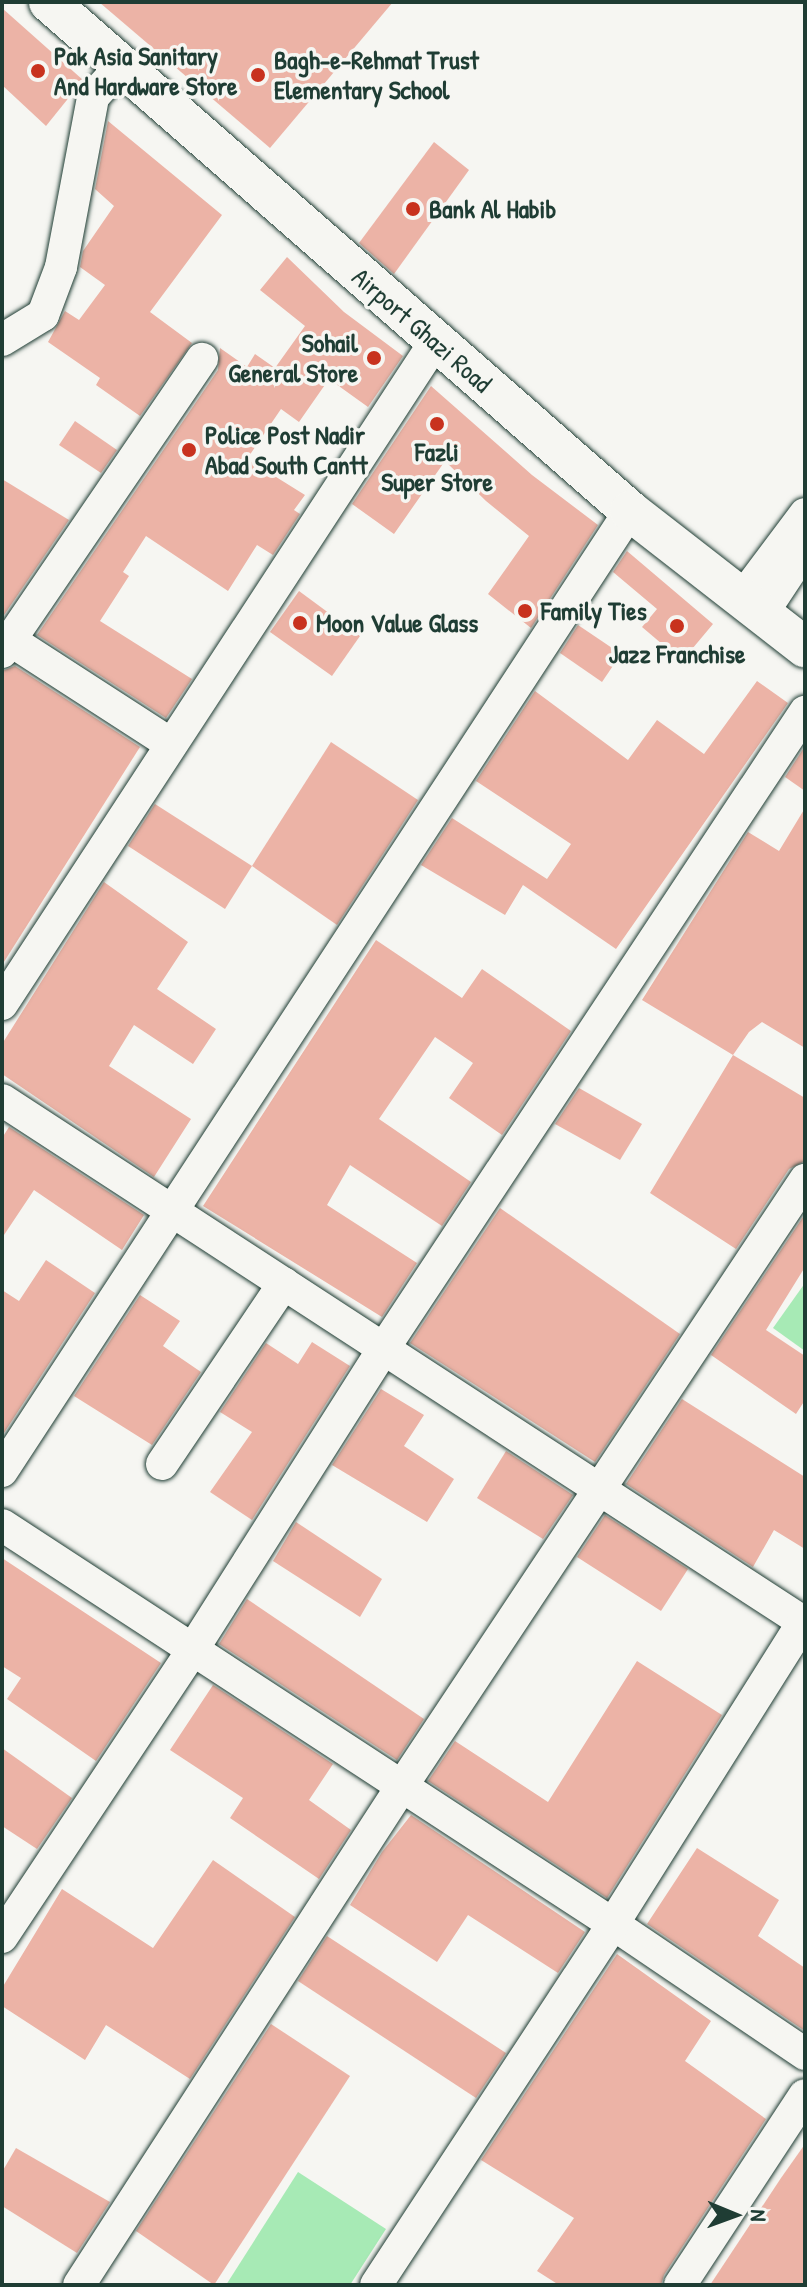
<!DOCTYPE html>
<style>
body{margin:0}
#map{position:relative;width:807px;height:2287px;overflow:hidden;background:#f6f6f2;font-family:"Patrick Hand",sans-serif}
div>[style]{position:absolute}
.green>*{inset:0;background:#a7eab5}
.building>*{inset:0;background:#ecb3a6}
.roads{filter:drop-shadow(0 0 2px #1f3d34) drop-shadow(0 0 2px #1f3d34)}
.minor>*{height:32px;margin:-16px;padding:0 16px;transform-origin:16px;border-radius:16px;background:#f6f6f2}
.major>*{height:40px;margin:-20px;padding:0 20px;transform-origin:20px;border-radius:20px;background:#f6f6f2}
.dots>*{width:22px;height:22px;translate:-50% -50%;box-sizing:border-box;border:4px solid #f6f6f2;border-radius:50%}
span{translate:-50% -50%;white-space:nowrap;text-align:center;line-height:1.15;-webkit-text-stroke:7px #f6f6f2;paint-order:stroke}
.poi-label{font-size:26px;color:#1f3d34;font-weight:700}
.left{translate:0 -50%;text-align:left}
.right{translate:-100% -50%;text-align:right}
.street-label{font-size:26px;color:#1f3d34}
.frame{position:absolute;inset:0;border:4px solid #1f3d34;pointer-events:none}
.north{position:absolute;left:695px;top:2175px;width:80px;height:80px;-webkit-text-stroke:6px #f6f6f2;paint-order:stroke;rotate:91deg;font-size:22px;font-weight:700;line-height:32px;text-align:center;color:#1f3d34}
.north::after{content:'';display:block;margin:auto;width:28px;height:36px;background:#1f3d34;clip-path:polygon(50% 0,100% 100%,50% 72%,0 100%)}
</style>
<div id="map">
<div class="green">
<div style="clip-path:polygon(805px 1283px,805px 1351px,773px 1328px)"></div>
<div style="clip-path:polygon(298px 2172px,386px 2229px,350px 2285px,226px 2285px)"></div>
</div>
<div class="building">
<div style="clip-path:polygon(99px 2px,393px 2px,270px 148px)"></div>
<div style="clip-path:polygon(2px 8px,83px 80px,46px 126px,2px 85px)"></div>
<div style="clip-path:polygon(108px 121px,222px 215px,150px 312px,192px 343px,140px 416px,96px 385px,100px 378px,48px 342px,65px 311px,79px 320px,105px 285px,80px 267px,83px 251px,114px 206px,95px 189px)"></div>
<div style="clip-path:polygon(434px 142px,469px 170px,394px 274px,359px 243px)"></div>
<div style="clip-path:polygon(287px 257px,344px 312px,403px 356px,368px 407px,329px 379px,299px 422px,281px 409px,247px 459px,305px 495px,294px 510px,300px 514px,273px 555px,257px 545px,228px 591px,146px 536px,123px 572px,129px 576px,100px 621px,192px 679px,166px 718px,37px 635px,218px 370px,220px 348px,247px 367px,255px 354px,275px 368px,305px 326px,260px 290px)"></div>
<div style="clip-path:polygon(431px 386px,532px 475px,598px 525px,531px 628px,488px 594px,529px 536px,486px 501px,445px 461px,394px 534px,352px 504px)"></div>
<div style="clip-path:polygon(75px 421px,117px 450px,101px 473px,59px 445px)"></div>
<div style="clip-path:polygon(2px 479px,69px 520px,2px 618px)"></div>
<div style="clip-path:polygon(627px 551px,713px 624px,682px 661px,642px 627px,657px 609px,613px 572px)"></div>
<div style="clip-path:polygon(299px 591px,360px 636px,332px 676px,270px 632px)"></div>
<div style="clip-path:polygon(578px 625px,621px 654px,602px 682px,560px 653px)"></div>
<div style="clip-path:polygon(15px 666px,140px 747px,2px 965px,2px 671px)"></div>
<div style="clip-path:polygon(757px 681px,788px 703px,616px 949px,523px 885px,505px 915px,421px 865px,452px 818px,547px 879px,571px 844px,476px 781px,535px 691px,628px 760px,657px 720px,704px 754px)"></div>
<div style="clip-path:polygon(331px 742px,418px 800px,337px 925px,252px 866px)"></div>
<div style="clip-path:polygon(805px 746px,805px 791px,785px 777px)"></div>
<div style="clip-path:polygon(155px 804px,252px 866px,225px 909px,128px 846px)"></div>
<div style="clip-path:polygon(805px 808px,805px 1048px,762px 1022px,749px 1032px,733px 1055px,642px 1000px,748px 832px,779px 851px)"></div>
<div style="clip-path:polygon(104px 882px,188px 942px,157px 989px,216px 1029px,193px 1064px,134px 1025px,109px 1066px,191px 1119px,154px 1177px,2px 1074px,2px 1044px)"></div>
<div style="clip-path:polygon(376px 940px,462px 998px,482px 969px,571px 1031px,502px 1135px,449px 1098px,473px 1063px,435px 1037px,379px 1119px,471px 1182px,442px 1226px,350px 1165px,327px 1205px,417px 1263px,382px 1317px,203px 1206px)"></div>
<div style="clip-path:polygon(733px 1055px,805px 1098px,805px 1161px,789px 1169px,736px 1249px,650px 1193px)"></div>
<div style="clip-path:polygon(579px 1088px,642px 1124px,620px 1160px,555px 1124px)"></div>
<div style="clip-path:polygon(9px 1127px,144px 1215px,122px 1250px,34px 1190px,2px 1238px,2px 1138px)"></div>
<div style="clip-path:polygon(500px 1208px,680px 1334px,595px 1462px,410px 1343px)"></div>
<div style="clip-path:polygon(805px 1214px,805px 1267px,766px 1330px,805px 1356px,805px 1400px,796px 1414px,711px 1355px)"></div>
<div style="clip-path:polygon(46px 1260px,95px 1293px,2px 1436px,2px 1290px,19px 1301px)"></div>
<div style="clip-path:polygon(140px 1295px,180px 1321px,163px 1346px,201px 1372px,152px 1445px,74px 1396px)"></div>
<div style="clip-path:polygon(312px 1342px,350px 1366px,252px 1520px,210px 1492px,252px 1432px,220px 1412px,266px 1343px,298px 1364px)"></div>
<div style="clip-path:polygon(381px 1389px,424px 1415px,404px 1446px,454px 1479px,427px 1522px,332px 1465px)"></div>
<div style="clip-path:polygon(682px 1399px,805px 1477px,805px 1549px,774px 1530px,753px 1567px,626px 1484px)"></div>
<div style="clip-path:polygon(506px 1451px,573px 1495px,543px 1539px,477px 1498px)"></div>
<div style="clip-path:polygon(605px 1515px,688px 1569px,661px 1611px,577px 1557px)"></div>
<div style="clip-path:polygon(296px 1522px,382px 1579px,360px 1617px,273px 1561px)"></div>
<div style="clip-path:polygon(2px 1558px,161px 1663px,96px 1761px,7px 1699px,21px 1678px,2px 1666px)"></div>
<div style="clip-path:polygon(247px 1599px,424px 1719px,397px 1760px,219px 1644px)"></div>
<div style="clip-path:polygon(637px 1661px,722px 1715px,607px 1898px,428px 1781px,455px 1741px,548px 1802px)"></div>
<div style="clip-path:polygon(213px 1685px,333px 1764px,309px 1800px,351px 1830px,319px 1879px,230px 1818px,243px 1798px,170px 1750px)"></div>
<div style="clip-path:polygon(2px 1748px,72px 1798px,37px 1849px,2px 1826px)"></div>
<div style="clip-path:polygon(411px 1815px,585px 1932px,558px 1973px,468px 1915px,437px 1962px,350px 1905px,382px 1852px)"></div>
<div style="clip-path:polygon(697px 1848px,779px 1900px,758px 1936px,805px 1968px,805px 2031px,647px 1924px)"></div>
<div style="clip-path:polygon(213px 1860px,295px 1917px,190px 2079px,106px 2025px,85px 2060px,2px 2006px,2px 1988px,62px 1889px,153px 1948px)"></div>
<div style="clip-path:polygon(327px 1936px,506px 2053px,476px 2098px,298px 1981px)"></div>
<div style="clip-path:polygon(617px 1954px,711px 2021px,685px 2061px,766px 2119px,664px 2275px,661px 2285px,559px 2285px,537px 2271px,574px 2218px,481px 2160px)"></div>
<div style="clip-path:polygon(271px 2024px,350px 2076px,214px 2285px,136px 2231px)"></div>
<div style="clip-path:polygon(805px 2144px,805px 2285px,710px 2285px,781px 2178px)"></div>
<div style="clip-path:polygon(16px 2148px,110px 2202px,77px 2253px,2px 2206px,2px 2172px)"></div>
</div>
<div class="roads">
<div class="minor">
<div style="left:2px;top:340px;width:48px;rotate:-31.4deg"></div>
<div style="left:43px;top:315px;width:51px;rotate:-69.4deg"></div>
<div style="left:61px;top:267px;width:173px;rotate:-79.3deg"></div>
<div style="left:93px;top:97px;width:45px;rotate:-47.7deg"></div>
<div style="left:742px;top:598px;width:105px;rotate:-53.1deg"></div>
<div style="left:762px;top:614px;width:78px;rotate:-56.5deg"></div>
<div style="left:10px;top:640px;width:192px;rotate:32.9deg"></div>
<div style="left:2px;top:652px;width:355px;rotate:-55.7deg"></div>
<div style="left:2px;top:1004px;width:791px;rotate:-56.81deg"></div>
<div style="left:2px;top:1100px;width:956px;rotate:33.09deg"></div>
<div style="left:162px;top:1464px;width:218px;rotate:-56deg"></div>
<div style="left:2px;top:1471px;width:1147px;rotate:-56.81deg"></div>
<div style="left:2px;top:1525px;width:730px;rotate:33.15deg"></div>
<div style="left:613px;top:1924px;width:232px;rotate:34.1deg"></div>
<div style="left:2px;top:1937px;width:346px;rotate:-56.4deg"></div>
<div style="left:193px;top:1649px;width:356px;rotate:-57.6deg"></div>
<div style="left:384px;top:1348px;width:763px;rotate:-56.5deg"></div>
<div style="left:79px;top:2285px;width:594px;rotate:-57.09deg"></div>
<div style="left:402px;top:1786px;width:728px;rotate:-56.38deg"></div>
<div style="left:376px;top:2285px;width:432px;rotate:-56.7deg"></div>
<div style="left:613px;top:1924px;width:360px;rotate:-57.8deg"></div>
<div style="left:680px;top:2285px;width:227px;rotate:-56.7deg"></div>
</div>
<div class="major">
<div style="left:49px;top:2px;width:772px;rotate:41.22deg"></div>
<div style="left:630px;top:511px;width:222px;rotate:37.9deg"></div>
</div>
</div>
<div class="dots">
<div style="left:38px;top:71px;background:#c8321e"></div>
<div style="left:258px;top:75px;background:#c8321e"></div>
<div style="left:413px;top:209px;background:#c8321e"></div>
<div style="left:374px;top:358px;background:#c8321e"></div>
<div style="left:437px;top:424px;background:#c8321e"></div>
<div style="left:189px;top:450px;background:#c8321e"></div>
<div style="left:525px;top:611px;background:#c8321e"></div>
<div style="left:300px;top:623px;background:#c8321e"></div>
<div style="left:677px;top:626px;background:#c8321e"></div>
</div>
<div class="poi-label">
<span class="left" style="left:54px;top:71px">Pak Asia Sanitary<br>And Hardware Store</span>
<span class="left" style="left:274px;top:75px">Bagh-e-Rehmat Trust<br>Elementary School</span>
<span class="left" style="left:429px;top:209px">Bank Al Habib</span>
<span class="right" style="left:358px;top:358px">Sohail<br>General Store</span>
<span class="left" style="left:205px;top:450px">Police Post Nadir<br>Abad South Cantt</span>
<span style="left:437px;top:467px">Fazli<br>Super Store</span>
<span class="left" style="left:541px;top:611px">Family Ties</span>
<span class="left" style="left:316px;top:623px">Moon Value Glass</span>
<span style="left:677px;top:654px">Jazz Franchise</span>
</div>
<div class="street-label">
<span style="left:422px;top:330px;rotate:41deg">Airport Ghazi Road</span>
</div>
<div class="frame"></div>
<div class="north">N</div>
</div>
